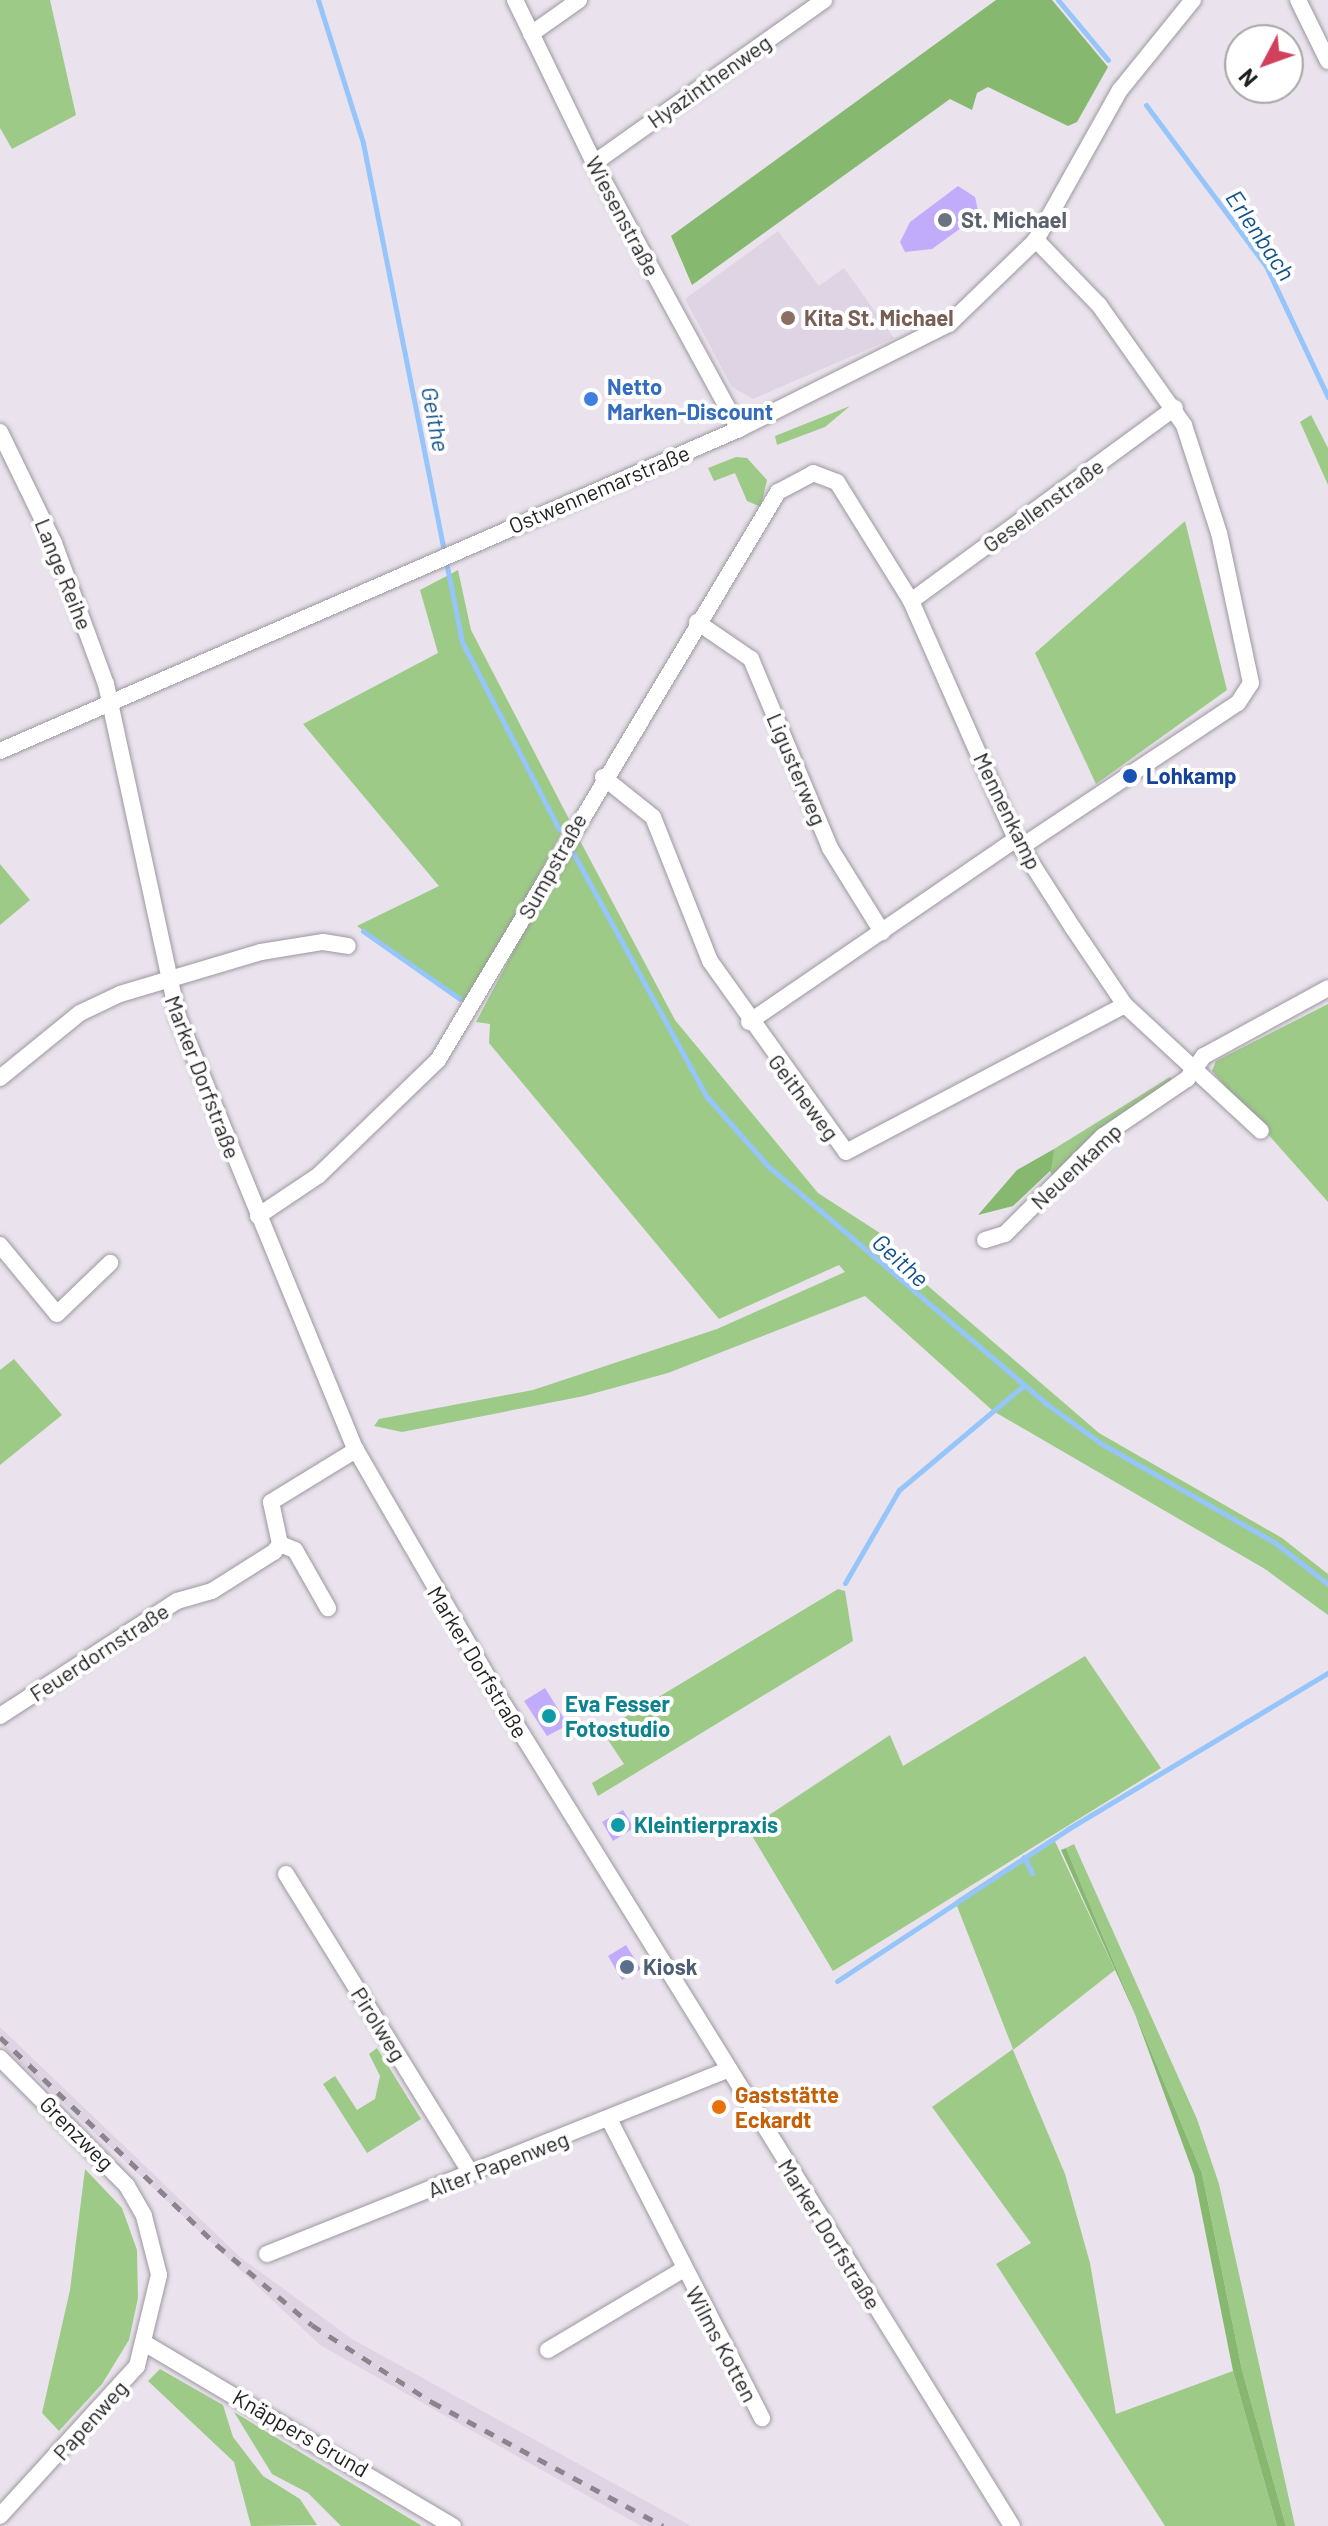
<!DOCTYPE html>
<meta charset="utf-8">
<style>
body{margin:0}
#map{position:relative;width:1328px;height:2526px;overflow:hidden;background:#eae3ed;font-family:Barlow,sans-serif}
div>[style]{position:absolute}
.built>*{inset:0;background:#dfd4e4}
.green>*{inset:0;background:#9dcb87}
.forest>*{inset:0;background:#87b86f}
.stream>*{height:5px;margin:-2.5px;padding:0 2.5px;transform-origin:2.5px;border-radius:2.5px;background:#95c5fa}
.building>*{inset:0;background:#c1acfc}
.roads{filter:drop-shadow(0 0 2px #9d97a0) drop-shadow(0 0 2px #9d97a0)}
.minor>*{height:16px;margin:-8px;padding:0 8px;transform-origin:8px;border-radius:8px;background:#fff}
.rail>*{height:5px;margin-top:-2.5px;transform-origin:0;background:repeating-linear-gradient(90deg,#8a858c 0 10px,transparent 0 20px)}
.dots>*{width:22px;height:22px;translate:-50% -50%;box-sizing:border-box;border:4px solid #fff;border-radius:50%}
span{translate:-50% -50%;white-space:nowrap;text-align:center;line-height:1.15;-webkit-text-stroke:8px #fff;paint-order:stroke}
.street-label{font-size:22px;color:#221f23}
.worship-label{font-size:22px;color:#5b616d;font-weight:700}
.left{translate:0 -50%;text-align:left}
.education-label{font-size:22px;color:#785e54;font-weight:700}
.shop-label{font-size:22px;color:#366cbe;font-weight:700}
.transit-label{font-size:22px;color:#164399;font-weight:700}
.culture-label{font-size:22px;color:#0d838f;font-weight:700}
.service-label{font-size:22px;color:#4e5e75;font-weight:700}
.food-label{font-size:22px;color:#c56008;font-weight:700}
.water-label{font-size:24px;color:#11528c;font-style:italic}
.north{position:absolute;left:1224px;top:24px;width:80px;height:80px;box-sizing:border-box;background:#fff;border:2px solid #a7a5a7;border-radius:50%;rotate:229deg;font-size:22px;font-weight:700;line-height:32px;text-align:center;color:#221f23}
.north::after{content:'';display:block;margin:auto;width:28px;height:36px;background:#d1415e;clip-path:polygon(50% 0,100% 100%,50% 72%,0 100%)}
</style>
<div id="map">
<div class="built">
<div style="clip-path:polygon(778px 231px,819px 286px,844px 268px,894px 338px,753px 399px,732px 387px,685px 299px)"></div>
<div style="clip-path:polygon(0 2027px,240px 2257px,352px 2339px,691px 2526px,641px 2526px,320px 2345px,0 2044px)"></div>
</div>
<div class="green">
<div style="clip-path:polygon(0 0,50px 0,76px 115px,12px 149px,0 128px)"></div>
<div style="clip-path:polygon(850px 406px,825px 427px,777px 445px,775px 436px)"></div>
<div style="clip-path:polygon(1311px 415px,1328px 448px,1328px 485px,1300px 422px)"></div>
<div style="clip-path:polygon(736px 457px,747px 458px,767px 480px,761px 507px,747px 501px,735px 473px,714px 481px,708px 468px)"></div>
<div style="clip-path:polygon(1185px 521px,1227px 690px,1096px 784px,1035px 653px)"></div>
<div style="clip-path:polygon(458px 570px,471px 630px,569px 819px,468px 1005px,357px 926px,439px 886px,303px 724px,438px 653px,420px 590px)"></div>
<div style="clip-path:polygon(576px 833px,675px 1020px,818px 1193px,886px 1237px,899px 1261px,1099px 1433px,1282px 1538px,1328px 1574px,1328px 1615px,1265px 1569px,993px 1411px,865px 1296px,668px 1373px,584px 1396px,402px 1432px,374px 1426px,379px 1419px,533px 1390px,717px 1329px,845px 1272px,839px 1265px,719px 1319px,489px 1043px,490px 1024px,476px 1022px)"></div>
<div style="clip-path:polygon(0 864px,30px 900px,0 925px)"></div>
<div style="clip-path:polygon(1328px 1004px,1328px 1202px,1212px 1071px,1216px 1061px)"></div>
<div style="clip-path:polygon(1170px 1077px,1174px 1082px,1053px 1178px,1047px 1164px,1054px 1149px)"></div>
<div style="clip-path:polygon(14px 1359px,62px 1415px,0 1465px,0 1370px)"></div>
<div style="clip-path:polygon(838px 1589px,845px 1591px,853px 1641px,598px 1796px,592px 1783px,624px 1764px,602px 1731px)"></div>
<div style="clip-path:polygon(1085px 1656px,1161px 1768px,833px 1971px,748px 1829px,890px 1735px,903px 1766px)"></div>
<div style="clip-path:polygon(1053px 1837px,1115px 1970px,1013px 2050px,1065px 2174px,1090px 2263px,1116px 2414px,1233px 2371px,1277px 2526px,1165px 2526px,996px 2264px,1031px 2243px,932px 2107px,1013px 2049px,955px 1901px)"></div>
<div style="clip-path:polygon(1074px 1844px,1197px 2119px,1219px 2184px,1295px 2526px,1286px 2526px,1242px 2370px,1202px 2173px,1066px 1848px)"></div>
<div style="clip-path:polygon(377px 2048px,421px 2119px,367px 2153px,323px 2084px,335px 2076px,357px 2110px,375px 2099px,380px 2076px,369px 2054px)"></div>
<div style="clip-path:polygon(85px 2169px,122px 2208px,137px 2250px,138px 2298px,129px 2340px,102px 2384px,59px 2431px,42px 2413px,70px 2290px)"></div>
<div style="clip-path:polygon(160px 2369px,223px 2405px,233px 2437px,263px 2476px,300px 2499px,317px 2525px,251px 2526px,234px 2462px,148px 2381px)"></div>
<div style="clip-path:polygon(234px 2412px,422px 2526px,341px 2526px,308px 2493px,272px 2474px)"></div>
</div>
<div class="forest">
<div style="clip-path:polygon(996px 0,1052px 0,1108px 67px,1077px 122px,1068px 126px,988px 87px,977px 93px,972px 110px,950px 99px,692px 285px,671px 236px)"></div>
<div style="clip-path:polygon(1054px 1149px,1051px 1170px,1013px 1206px,978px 1215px,1017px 1170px)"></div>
<div style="clip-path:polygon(1066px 1848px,1202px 2173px,1242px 2370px,1286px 2526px,1277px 2526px,1233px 2371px,1194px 2175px,1135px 2014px,1061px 1850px)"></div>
</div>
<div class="stream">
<div style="left:318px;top:0;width:150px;rotate:72.5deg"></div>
<div style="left:363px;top:143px;width:509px;rotate:78.78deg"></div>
<div style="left:462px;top:642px;width:211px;rotate:62.6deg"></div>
<div style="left:1058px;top:0;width:78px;rotate:50.2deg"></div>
<div style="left:1146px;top:105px;width:201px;rotate:53.3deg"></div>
<div style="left:1266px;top:266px;width:145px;rotate:64.7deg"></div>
<div style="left:571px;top:849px;width:283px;rotate:61.3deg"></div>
<div style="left:707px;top:1097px;width:92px;rotate:48.5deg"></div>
<div style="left:768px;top:1166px;width:368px;rotate:40.5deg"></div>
<div style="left:1048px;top:1405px;width:67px;rotate:35.8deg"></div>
<div style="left:1102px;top:1444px;width:198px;rotate:29.7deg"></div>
<div style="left:1274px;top:1542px;width:68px;rotate:37.9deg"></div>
<div style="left:363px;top:931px;width:118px;rotate:35deg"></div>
<div style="left:845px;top:1583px;width:108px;rotate:-59.9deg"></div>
<div style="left:899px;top:1490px;width:163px;rotate:-40deg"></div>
<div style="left:1024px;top:1857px;width:18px;rotate:63deg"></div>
<div style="left:837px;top:1981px;width:277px;rotate:-33.3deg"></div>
<div style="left:1068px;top:1829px;width:303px;rotate:-31deg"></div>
</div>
<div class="building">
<div style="clip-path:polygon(958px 186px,975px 197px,979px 215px,932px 249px,905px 252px,900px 242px,910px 222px)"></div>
<div style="clip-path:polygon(545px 1688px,568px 1725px,547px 1736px,524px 1701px)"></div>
<div style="clip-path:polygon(623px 1810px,634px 1828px,613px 1841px,602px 1822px)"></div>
<div style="clip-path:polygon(626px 1945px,641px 1969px,622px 1980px,608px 1956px)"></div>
</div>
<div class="roads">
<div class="minor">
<div style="left:515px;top:0;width:181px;rotate:64.1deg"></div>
<div style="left:594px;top:163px;width:303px;rotate:61.4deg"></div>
<div style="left:1298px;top:0;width:68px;rotate:63.8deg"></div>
<div style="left:531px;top:34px;width:59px;rotate:-35.3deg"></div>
<div style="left:594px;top:163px;width:282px;rotate:-35.3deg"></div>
<div style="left:0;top:432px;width:123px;rotate:64.1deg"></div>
<div style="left:54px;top:543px;width:150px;rotate:69.8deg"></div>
<div style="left:106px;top:684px;width:341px;rotate:77.8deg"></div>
<div style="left:178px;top:1017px;width:468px;rotate:67.7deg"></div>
<div style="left:356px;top:1450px;width:295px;rotate:59.9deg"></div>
<div style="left:504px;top:1705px;width:965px;rotate:58.25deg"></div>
<div style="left:911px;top:601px;width:327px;rotate:-36.2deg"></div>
<div style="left:697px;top:622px;width:65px;rotate:34.4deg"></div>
<div style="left:751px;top:659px;width:205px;rotate:67.3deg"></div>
<div style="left:830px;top:848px;width:99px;rotate:58.2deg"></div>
<div style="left:0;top:751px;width:806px;rotate:-23.54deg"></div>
<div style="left:739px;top:429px;width:235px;rotate:-26.6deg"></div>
<div style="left:949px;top:324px;width:121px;rotate:-44deg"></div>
<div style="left:1036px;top:240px;width:172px;rotate:-60.8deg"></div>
<div style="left:1120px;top:90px;width:116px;rotate:-51deg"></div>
<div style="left:603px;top:777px;width:64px;rotate:38.7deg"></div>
<div style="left:653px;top:817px;width:155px;rotate:68.4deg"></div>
<div style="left:710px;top:961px;width:234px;rotate:54.5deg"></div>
<div style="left:846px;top:1152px;width:315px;rotate:-27.8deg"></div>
<div style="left:1021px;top:847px;width:260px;rotate:-33.6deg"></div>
<div style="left:1238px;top:703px;width:24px;rotate:-57deg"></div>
<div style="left:1251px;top:683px;width:153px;rotate:-102deg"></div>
<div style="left:1219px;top:533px;width:114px;rotate:-108deg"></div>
<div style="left:1184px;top:425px;width:147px;rotate:-125.3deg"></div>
<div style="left:1099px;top:305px;width:91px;rotate:-134.1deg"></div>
<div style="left:749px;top:1022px;width:324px;rotate:-34.4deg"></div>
<div style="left:0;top:1078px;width:103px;rotate:-39.1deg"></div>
<div style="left:80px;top:1013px;width:44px;rotate:-25.4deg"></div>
<div style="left:120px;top:994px;width:147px;rotate:-16.6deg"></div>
<div style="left:261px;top:952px;width:63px;rotate:-9.2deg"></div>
<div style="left:323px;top:942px;width:25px;rotate:9deg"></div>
<div style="left:258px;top:1216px;width:73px;rotate:-33.9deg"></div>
<div style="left:319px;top:1175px;width:165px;rotate:-44deg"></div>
<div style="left:438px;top:1060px;width:662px;rotate:-59.1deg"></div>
<div style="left:778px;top:492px;width:40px;rotate:-28deg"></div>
<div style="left:813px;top:473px;width:26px;rotate:21deg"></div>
<div style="left:837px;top:482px;width:140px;rotate:58.1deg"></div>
<div style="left:911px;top:601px;width:260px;rotate:66.2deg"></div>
<div style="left:1016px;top:839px;width:106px;rotate:57.4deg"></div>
<div style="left:1073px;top:928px;width:93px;rotate:56deg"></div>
<div style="left:1125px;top:1005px;width:185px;rotate:42.8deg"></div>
<div style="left:985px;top:1240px;width:21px;rotate:-17deg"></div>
<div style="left:1005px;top:1234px;width:139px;rotate:-45deg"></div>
<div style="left:1103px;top:1136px;width:102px;rotate:-34.2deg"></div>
<div style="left:1187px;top:1079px;width:29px;rotate:-54deg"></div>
<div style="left:1204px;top:1056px;width:141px;rotate:-28.7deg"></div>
<div style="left:0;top:1245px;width:89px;rotate:50.4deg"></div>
<div style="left:57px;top:1314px;width:74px;rotate:-43.9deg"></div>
<div style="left:280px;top:1544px;width:16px;rotate:22deg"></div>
<div style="left:295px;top:1550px;width:67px;rotate:60.4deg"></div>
<div style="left:0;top:1716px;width:211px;rotate:-33deg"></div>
<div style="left:177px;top:1601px;width:36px;rotate:-16deg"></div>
<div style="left:212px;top:1591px;width:73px;rotate:-32.2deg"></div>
<div style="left:274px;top:1552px;width:10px;rotate:-53deg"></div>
<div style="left:280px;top:1544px;width:43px;rotate:-102.1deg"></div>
<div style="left:271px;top:1502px;width:100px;rotate:-31.5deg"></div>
<div style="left:286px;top:1874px;width:352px;rotate:58.3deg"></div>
<div style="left:0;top:2058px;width:180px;rotate:45.2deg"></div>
<div style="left:127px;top:2186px;width:34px;rotate:60deg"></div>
<div style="left:144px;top:2216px;width:61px;rotate:75.7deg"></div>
<div style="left:159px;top:2275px;width:94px;rotate:103.6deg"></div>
<div style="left:137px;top:2366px;width:203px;rotate:132.4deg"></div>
<div style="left:610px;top:2121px;width:334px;rotate:62.9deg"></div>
<div style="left:267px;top:2254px;width:496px;rotate:-21.8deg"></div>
<div style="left:146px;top:2344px;width:357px;rotate:30.7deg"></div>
<div style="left:548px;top:2350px;width:156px;rotate:-30.8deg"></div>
</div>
</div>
<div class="rail">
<div style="left:0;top:2037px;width:301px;rotate:43.8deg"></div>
<div style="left:217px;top:2245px;width:124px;rotate:40.1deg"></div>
<div style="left:312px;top:2325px;width:143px;rotate:32.7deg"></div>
<div style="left:432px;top:2402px;width:262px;rotate:28.2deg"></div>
</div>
<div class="dots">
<div style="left:945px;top:220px;background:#6b7280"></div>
<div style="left:788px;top:318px;background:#8d6e63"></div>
<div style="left:591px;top:399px;background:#3f7fe0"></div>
<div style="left:1130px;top:776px;background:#1a4fb4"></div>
<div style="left:549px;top:1716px;background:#0f9aa8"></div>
<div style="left:618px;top:1825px;background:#0f9aa8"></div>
<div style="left:627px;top:1967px;background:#5c6f8a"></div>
<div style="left:719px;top:2107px;background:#e8710a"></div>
</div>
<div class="street-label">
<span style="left:709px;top:81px;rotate:-35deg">Hyazinthenweg</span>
<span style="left:623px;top:216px;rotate:62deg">Wiesenstraße</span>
<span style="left:599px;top:489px;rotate:-23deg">Ostwennemarstraße</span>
<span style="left:1043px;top:505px;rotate:-36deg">Gesellenstraße</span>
<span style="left:64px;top:574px;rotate:68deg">Lange Reihe</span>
<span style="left:797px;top:769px;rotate:67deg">Ligusterweg</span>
<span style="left:1008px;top:811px;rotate:64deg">Mennenkamp</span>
<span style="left:552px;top:866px;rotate:-61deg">Sumpstraße</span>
<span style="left:203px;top:1077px;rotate:69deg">Marker Dorfstraße</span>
<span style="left:804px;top:1097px;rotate:53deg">Geitheweg</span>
<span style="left:1076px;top:1166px;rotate:-43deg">Neuenkamp</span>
<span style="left:99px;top:1652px;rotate:-33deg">Feuerdornstraße</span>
<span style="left:478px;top:1662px;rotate:59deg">Marker Dorfstraße</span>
<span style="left:379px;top:2024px;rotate:58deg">Pirolweg</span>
<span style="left:77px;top:2133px;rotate:45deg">Grenzweg</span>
<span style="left:498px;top:2164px;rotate:-21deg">Alter Papenweg</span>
<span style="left:830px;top:2234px;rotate:58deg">Marker Dorfstraße</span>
<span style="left:722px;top:2344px;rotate:62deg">Wilms Kotten</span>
<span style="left:90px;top:2420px;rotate:-48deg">Papenweg</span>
<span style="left:301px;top:2433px;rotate:30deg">Knäppers Grund</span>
</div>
<div class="worship-label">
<span class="left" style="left:961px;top:220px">St. Michael</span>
</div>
<div class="education-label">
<span class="left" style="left:804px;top:318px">Kita St. Michael</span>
</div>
<div class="shop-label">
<span class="left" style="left:607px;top:399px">Netto<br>Marken-Discount</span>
</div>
<div class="transit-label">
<span class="left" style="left:1146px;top:776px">Lohkamp</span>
</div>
<div class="culture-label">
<span class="left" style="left:565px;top:1716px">Eva Fesser<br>Fotostudio</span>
<span class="left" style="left:634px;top:1825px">Kleintierpraxis</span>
</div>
<div class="service-label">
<span class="left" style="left:643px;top:1967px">Kiosk</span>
</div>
<div class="food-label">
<span class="left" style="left:735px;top:2107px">Gaststätte<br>Eckardt</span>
</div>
<div class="water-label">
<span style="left:1261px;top:235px;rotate:56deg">Erlenbach</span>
<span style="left:436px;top:419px;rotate:79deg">Geithe</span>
<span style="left:901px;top:1260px;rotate:42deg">Geithe</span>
</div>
<div class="north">N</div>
</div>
